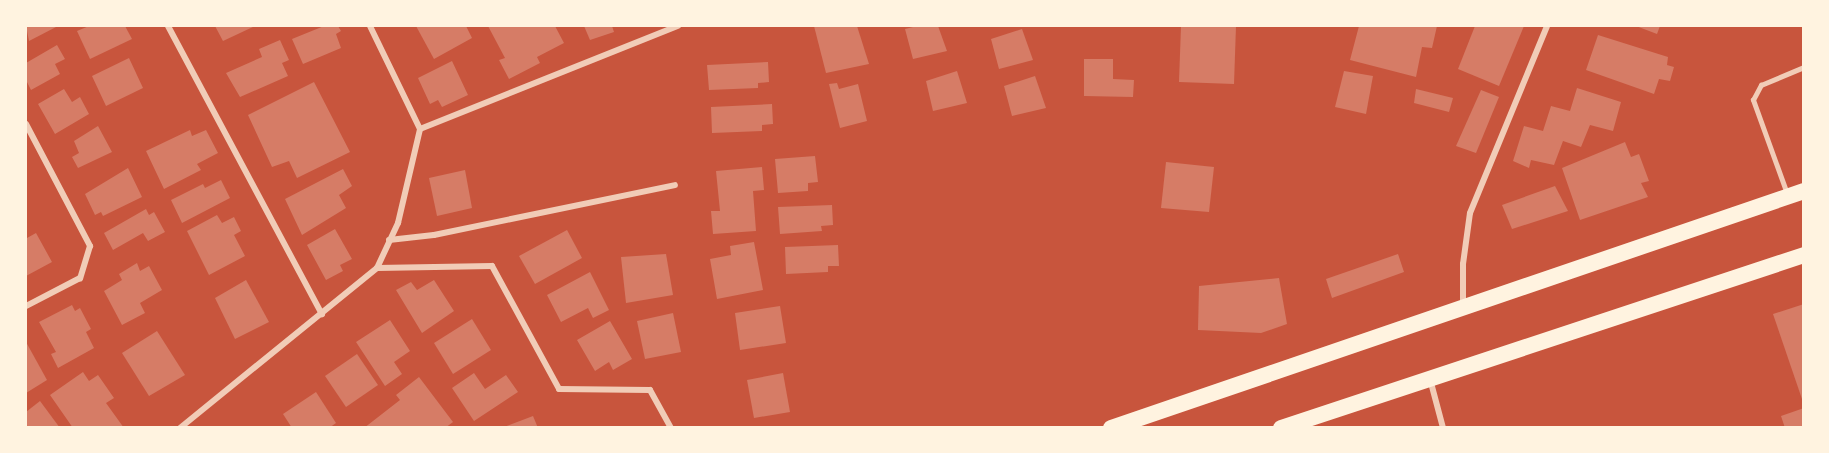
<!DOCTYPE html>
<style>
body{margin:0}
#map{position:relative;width:1829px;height:453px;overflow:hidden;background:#c8553d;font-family:"Roboto Serif",serif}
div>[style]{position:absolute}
.building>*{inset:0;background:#d67c66}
.service>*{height:4.5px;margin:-2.25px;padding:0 2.25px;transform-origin:2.25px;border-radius:2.25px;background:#f1ccb7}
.minor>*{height:6px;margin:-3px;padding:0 3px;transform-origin:3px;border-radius:3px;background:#f1ccb7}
.trunk>*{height:16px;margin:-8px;padding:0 8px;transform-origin:8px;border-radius:8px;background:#fff3e0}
span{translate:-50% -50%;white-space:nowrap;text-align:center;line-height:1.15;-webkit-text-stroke:4.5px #fff3e0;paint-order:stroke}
.frame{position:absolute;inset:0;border:27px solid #fff3e0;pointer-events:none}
</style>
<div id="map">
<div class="building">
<div style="clip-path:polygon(26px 26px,58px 26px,29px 41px)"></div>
<div style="clip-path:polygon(89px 26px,125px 26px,132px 39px,90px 59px,77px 31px)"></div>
<div style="clip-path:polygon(215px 26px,255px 26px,223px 41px)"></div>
<div style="clip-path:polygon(324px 26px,338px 26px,341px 31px,336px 34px,341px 48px,303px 64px,292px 39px)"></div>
<div style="clip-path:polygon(416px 26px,466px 26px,472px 38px,434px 59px)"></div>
<div style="clip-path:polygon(488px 26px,555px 26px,564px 43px,537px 57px,540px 63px,509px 79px,499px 60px,505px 58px)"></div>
<div style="clip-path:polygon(584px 26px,612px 26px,614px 32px,590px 40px)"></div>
<div style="clip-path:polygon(814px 26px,857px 26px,869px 64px,826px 73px)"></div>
<div style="clip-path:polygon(917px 26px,938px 26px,947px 51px,913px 59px,905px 29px)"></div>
<div style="clip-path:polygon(1181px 26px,1236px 26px,1234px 84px,1179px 82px)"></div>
<div style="clip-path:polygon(1359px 26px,1437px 26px,1432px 48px,1422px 47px,1416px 77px,1350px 60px)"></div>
<div style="clip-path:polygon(1475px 26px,1524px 26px,1499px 86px,1458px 69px)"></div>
<div style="clip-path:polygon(1636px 26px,1660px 26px,1657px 34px)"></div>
<div style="clip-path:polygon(1022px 29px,1033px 60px,999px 69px,991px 39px)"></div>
<div style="clip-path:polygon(1598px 35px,1668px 57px,1667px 65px,1674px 67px,1670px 81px,1659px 79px,1654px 94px,1586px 70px)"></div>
<div style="clip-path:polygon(280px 40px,289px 60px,282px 63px,288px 76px,240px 97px,226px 73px,262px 57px,259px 49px)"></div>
<div style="clip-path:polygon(57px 45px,65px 59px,55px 64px,60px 74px,31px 90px,26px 80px,26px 63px)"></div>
<div style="clip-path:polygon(129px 58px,143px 88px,106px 106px,92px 76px)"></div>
<div style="clip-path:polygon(1084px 59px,1113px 59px,1113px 79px,1134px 80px,1133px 97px,1084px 96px)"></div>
<div style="clip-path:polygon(452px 61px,468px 95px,442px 107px,438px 100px,430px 104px,418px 78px)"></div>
<div style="clip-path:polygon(768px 62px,769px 82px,758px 83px,758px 88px,709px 90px,707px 65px)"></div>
<div style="clip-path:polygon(957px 71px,967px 103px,933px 111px,926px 81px)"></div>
<div style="clip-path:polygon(1344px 71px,1373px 76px,1366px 114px,1335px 107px)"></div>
<div style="clip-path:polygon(1035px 76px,1046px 108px,1012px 116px,1004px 86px)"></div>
<div style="clip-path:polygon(314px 82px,350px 152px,297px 178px,289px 161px,272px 167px,248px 115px)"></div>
<div style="clip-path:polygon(837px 83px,839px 89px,858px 84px,867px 121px,840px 128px,829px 84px)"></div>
<div style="clip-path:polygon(1577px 88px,1621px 102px,1613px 131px,1590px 125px,1581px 147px,1563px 141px,1554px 165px,1531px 160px,1529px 168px,1513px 161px,1524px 126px,1543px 131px,1551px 106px,1570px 111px)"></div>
<div style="clip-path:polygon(64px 89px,72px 102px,80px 97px,89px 114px,55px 134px,38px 104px)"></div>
<div style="clip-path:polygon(1416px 89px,1453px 98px,1449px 112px,1414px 103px)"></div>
<div style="clip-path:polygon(1481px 90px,1499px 97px,1476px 153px,1456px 146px)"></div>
<div style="clip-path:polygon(772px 104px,773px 124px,762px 125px,762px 131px,712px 133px,711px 107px)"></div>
<div style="clip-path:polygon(98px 126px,112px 152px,78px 168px,72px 157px,79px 153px,74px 141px)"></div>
<div style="clip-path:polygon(190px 130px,192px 136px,206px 130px,218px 153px,197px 164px,201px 170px,164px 189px,146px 151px)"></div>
<div style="clip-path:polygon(1625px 142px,1631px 157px,1639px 154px,1649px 181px,1641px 183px,1648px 197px,1580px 220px,1562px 168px)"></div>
<div style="clip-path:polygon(815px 156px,818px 182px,808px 183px,808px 191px,778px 193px,775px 159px)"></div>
<div style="clip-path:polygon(1166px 162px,1214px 167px,1209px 212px,1161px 208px)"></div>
<div style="clip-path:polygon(762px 167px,764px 190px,753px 191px,756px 231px,713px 234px,711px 211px,720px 211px,716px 171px)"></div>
<div style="clip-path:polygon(128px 168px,142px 197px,103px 216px,101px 212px,95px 215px,85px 194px)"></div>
<div style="clip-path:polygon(343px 169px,352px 186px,339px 195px,346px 208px,302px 235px,285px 199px)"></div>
<div style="clip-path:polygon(465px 170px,472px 208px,437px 216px,429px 178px)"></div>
<div style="clip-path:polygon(221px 180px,230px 198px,182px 223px,171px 200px,203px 184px,205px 188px)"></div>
<div style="clip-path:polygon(1555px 186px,1568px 211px,1512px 229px,1502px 205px)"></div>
<div style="clip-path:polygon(832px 205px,833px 225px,821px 226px,822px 231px,780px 234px,778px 207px)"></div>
<div style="clip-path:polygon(146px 209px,149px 215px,154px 212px,165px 232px,148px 241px,143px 233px,113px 250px,104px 233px)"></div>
<div style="clip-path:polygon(217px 215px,222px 223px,234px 217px,241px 231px,234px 235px,245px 256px,209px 275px,187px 231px)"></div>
<div style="clip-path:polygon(335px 229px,352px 259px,340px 265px,343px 271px,326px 280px,307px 245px)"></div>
<div style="clip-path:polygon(567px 230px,582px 258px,535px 284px,519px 256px)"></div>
<div style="clip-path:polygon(36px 233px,52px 262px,26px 276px,26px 235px,27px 238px)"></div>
<div style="clip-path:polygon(754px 242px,763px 290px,717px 299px,710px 259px,731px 255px,730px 246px)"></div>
<div style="clip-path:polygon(838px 245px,839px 266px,828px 266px,828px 272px,786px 274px,785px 247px)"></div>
<div style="clip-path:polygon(666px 254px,673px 295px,626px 303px,621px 257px)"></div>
<div style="clip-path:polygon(1398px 254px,1404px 272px,1332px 298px,1326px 279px)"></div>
<div style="clip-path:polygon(137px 263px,140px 271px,149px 266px,162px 290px,140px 303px,145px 313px,122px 325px,104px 291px,122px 280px,119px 274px)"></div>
<div style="clip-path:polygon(590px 272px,609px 310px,593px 318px,588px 308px,561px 322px,547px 295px)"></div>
<div style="clip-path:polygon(1279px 278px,1287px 324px,1261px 333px,1198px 330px,1199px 286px)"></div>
<div style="clip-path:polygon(246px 280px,269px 322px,235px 339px,215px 298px)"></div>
<div style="clip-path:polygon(434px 280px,454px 311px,422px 333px,396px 290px,411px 282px,417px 290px)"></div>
<div style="clip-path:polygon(1804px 304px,1804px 402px,1803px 402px,1773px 314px)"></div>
<div style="clip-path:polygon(72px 305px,75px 311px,80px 308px,91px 329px,86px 332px,94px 348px,58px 368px,51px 354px,56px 352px,39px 322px)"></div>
<div style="clip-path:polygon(780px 306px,786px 343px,740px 350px,735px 313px)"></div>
<div style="clip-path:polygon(673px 313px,681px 352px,645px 359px,637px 321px)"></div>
<div style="clip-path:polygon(472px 319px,491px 350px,453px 374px,434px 343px)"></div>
<div style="clip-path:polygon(390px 320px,410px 351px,394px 362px,402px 374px,385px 386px,356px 342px)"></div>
<div style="clip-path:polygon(610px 321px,632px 359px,613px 370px,609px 362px,595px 371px,577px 340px)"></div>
<div style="clip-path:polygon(157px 331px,185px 375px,149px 396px,122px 353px)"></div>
<div style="clip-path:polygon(26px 342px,47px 380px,26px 393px)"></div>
<div style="clip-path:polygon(357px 354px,378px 385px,346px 407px,325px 376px)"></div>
<div style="clip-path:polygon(83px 372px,89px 381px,98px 375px,114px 398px,106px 403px,124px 428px,73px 428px,50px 395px)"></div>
<div style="clip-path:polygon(474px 373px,485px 389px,506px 375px,518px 392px,474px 421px,452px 388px)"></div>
<div style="clip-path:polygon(783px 373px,790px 412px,754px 418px,747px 380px)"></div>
<div style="clip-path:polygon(419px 377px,453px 422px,445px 428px,364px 428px,400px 400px,396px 395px)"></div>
<div style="clip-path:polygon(316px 392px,336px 423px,329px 428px,292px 428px,283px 414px)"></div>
<div style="clip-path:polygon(40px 401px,60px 428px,26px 428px,26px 412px)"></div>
<div style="clip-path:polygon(1804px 408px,1804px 428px,1785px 428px,1781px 416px)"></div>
<div style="clip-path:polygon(533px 416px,538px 428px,504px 428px,504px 427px)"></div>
</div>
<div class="service">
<div style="left:1787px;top:194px;width:100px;rotate:-109.9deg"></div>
<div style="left:1753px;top:100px;width:17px;rotate:-62deg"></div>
<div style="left:1761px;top:85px;width:47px;rotate:-22.7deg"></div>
</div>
<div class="minor">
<div style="left:168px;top:26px;width:327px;rotate:61.9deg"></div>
<div style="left:26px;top:124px;width:138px;rotate:62.3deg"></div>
<div style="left:90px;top:246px;width:34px;rotate:107deg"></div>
<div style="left:80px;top:278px;width:61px;rotate:152.6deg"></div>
<div style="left:420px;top:129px;width:278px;rotate:-21.8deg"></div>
<div style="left:389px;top:240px;width:45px;rotate:-6.3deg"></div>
<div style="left:434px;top:235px;width:246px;rotate:-11.7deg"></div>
<div style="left:377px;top:268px;width:115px;rotate:-1deg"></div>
<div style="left:492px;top:266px;width:140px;rotate:61.4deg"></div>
<div style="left:559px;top:389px;width:91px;rotate:0.6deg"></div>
<div style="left:650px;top:390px;width:43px;rotate:61.1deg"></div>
<div style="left:1463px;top:305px;width:41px;rotate:-90deg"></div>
<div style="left:1463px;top:264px;width:51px;rotate:-82.2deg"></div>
<div style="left:1470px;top:213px;width:202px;rotate:-67.6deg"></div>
<div style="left:1430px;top:379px;width:51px;rotate:75.1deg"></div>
<div style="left:180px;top:428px;width:254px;rotate:-39.1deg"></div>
<div style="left:377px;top:268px;width:50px;rotate:-65deg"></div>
<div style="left:398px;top:223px;width:97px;rotate:-76.8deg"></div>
<div style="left:420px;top:129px;width:114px;rotate:-115.9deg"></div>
</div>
<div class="trunk">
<div style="left:1111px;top:428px;width:732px;rotate:-18.88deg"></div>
<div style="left:1281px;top:428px;width:551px;rotate:-18.3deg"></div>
</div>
<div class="frame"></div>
</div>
